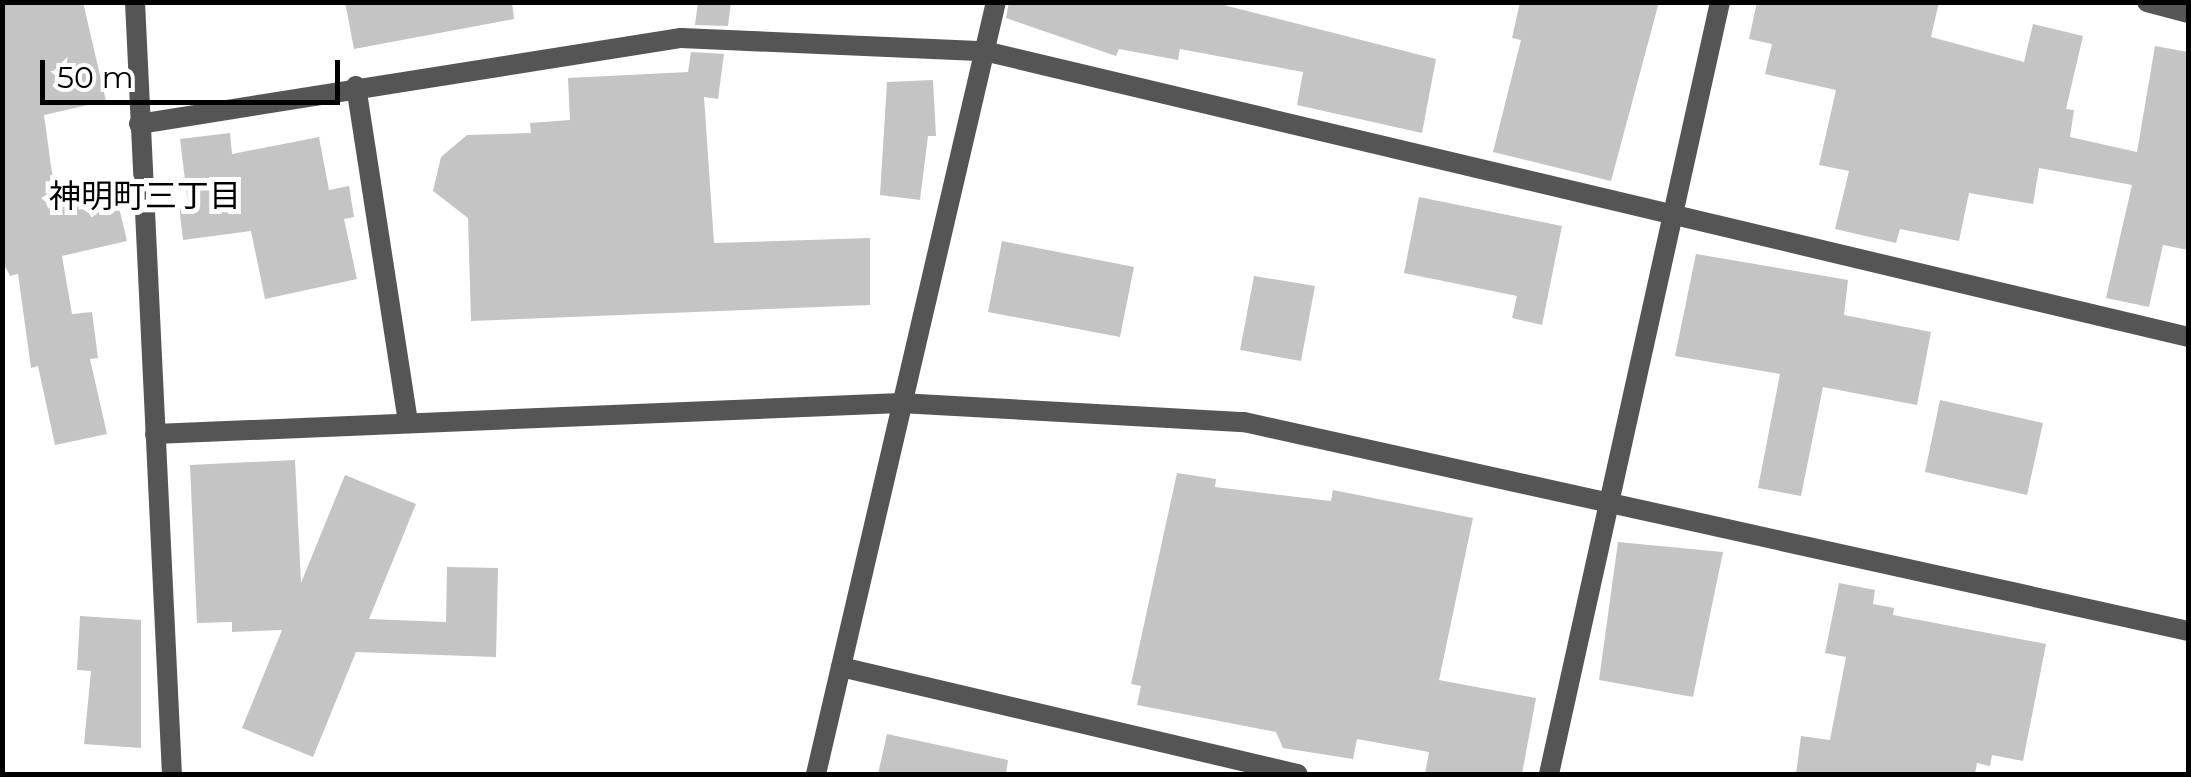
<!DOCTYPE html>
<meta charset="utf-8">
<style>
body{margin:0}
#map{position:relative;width:2191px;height:777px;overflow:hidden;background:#fff;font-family:Montserrat,"Noto Sans JP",sans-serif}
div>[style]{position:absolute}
.building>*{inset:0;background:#c4c4c4}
.street>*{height:20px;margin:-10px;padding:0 10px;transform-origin:10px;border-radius:10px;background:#555}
span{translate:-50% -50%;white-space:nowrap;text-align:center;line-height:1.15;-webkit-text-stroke:10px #fff;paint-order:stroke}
.neighbourhood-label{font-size:32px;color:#000}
.frame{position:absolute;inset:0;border:5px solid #000;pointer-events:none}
.scale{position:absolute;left:40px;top:60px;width:300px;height:45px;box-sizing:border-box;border:5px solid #000;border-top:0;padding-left:12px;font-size:30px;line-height:35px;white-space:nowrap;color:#000;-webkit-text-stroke:8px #fff;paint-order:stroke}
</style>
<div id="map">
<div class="building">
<div style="clip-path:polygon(2px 2px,83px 2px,106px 101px,44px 115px,55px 195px,113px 182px,127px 241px,62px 256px,72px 314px,92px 312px,98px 358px,90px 359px,107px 434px,55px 445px,38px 366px,31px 368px,18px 274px,10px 276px,2px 260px)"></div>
<div style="clip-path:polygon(345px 2px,512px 2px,514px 19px,354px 49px)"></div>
<div style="clip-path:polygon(698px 2px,731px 2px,728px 26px,695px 25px)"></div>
<div style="clip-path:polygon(1009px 2px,1212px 2px,1436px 59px,1422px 133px,1297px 105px,1303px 72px,1180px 49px,1178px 60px,1119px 49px,1116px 56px,1006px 18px)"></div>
<div style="clip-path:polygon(1520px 2px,1659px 2px,1611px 181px,1493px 152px,1521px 40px,1512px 38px)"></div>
<div style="clip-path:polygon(1757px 2px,1939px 2px,1931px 37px,2024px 62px,2033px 24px,2083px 36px,2066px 109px,2074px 110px,2070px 137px,2137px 152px,2155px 46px,2188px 52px,2188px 250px,2163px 245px,2149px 307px,2106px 298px,2132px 185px,2039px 168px,2033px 204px,1969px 193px,1959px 241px,1900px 229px,1896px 243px,1835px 229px,1849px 171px,1819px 165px,1836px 90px,1765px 74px,1772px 44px,1749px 39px)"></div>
<div style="clip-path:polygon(691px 52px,724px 54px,718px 99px,704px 97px,714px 243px,870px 238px,870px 305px,471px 321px,468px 218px,433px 191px,441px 157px,467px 135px,531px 133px,530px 123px,570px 120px,568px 78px,688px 72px)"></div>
<div style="clip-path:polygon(933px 80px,936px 136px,928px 136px,920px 200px,880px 195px,887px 82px)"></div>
<div style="clip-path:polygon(230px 133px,232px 154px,319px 137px,329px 190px,349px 186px,354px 217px,344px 219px,357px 279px,265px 299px,251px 231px,183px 240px,179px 206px,188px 205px,180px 139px)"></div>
<div style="clip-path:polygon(1419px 197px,1562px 226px,1542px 325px,1512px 318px,1517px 296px,1404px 273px)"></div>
<div style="clip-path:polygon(1002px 241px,1134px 267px,1120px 337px,988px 312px)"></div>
<div style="clip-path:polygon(1696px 254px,1848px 280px,1844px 315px,1931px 332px,1917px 405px,1823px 387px,1801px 496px,1758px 488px,1780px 374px,1675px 356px)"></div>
<div style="clip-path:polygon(1254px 276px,1315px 286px,1301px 361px,1240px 350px)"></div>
<div style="clip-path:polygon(1940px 400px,2043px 423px,2027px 495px,1925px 472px)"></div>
<div style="clip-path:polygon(295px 460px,301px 583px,345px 475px,416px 504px,369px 619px,446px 622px,447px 567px,498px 568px,496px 657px,356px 652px,313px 757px,242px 728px,282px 630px,232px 632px,232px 622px,197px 623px,190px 465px)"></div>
<div style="clip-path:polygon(1177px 473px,1216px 479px,1215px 487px,1331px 501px,1333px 490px,1473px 518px,1439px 680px,1536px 698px,1522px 774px,1425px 774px,1429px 752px,1357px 739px,1353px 759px,1283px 748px,1276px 732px,1137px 705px,1141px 686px,1131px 684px)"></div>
<div style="clip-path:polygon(1618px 542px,1723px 552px,1693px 697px,1599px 680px)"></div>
<div style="clip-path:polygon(1839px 583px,1875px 590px,1873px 604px,1894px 608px,1893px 615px,2046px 644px,2023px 761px,1992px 755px,1990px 766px,1977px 763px,1975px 774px,1796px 774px,1801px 736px,1830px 740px,1846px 657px,1825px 653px)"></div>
<div style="clip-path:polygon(80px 616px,141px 620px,141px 748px,84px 744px,91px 671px,77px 670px)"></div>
<div style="clip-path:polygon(887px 734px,1008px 760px,1006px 774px,878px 774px)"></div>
</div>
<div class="street">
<div style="left:135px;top:2px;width:773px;rotate:87.26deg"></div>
<div style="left:2147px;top:2px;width:42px;rotate:15deg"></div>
<div style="left:356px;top:86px;width:339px;rotate:81.2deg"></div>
<div style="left:139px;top:124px;width:549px;rotate:-9.02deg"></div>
<div style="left:681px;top:38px;width:303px;rotate:2.5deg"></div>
<div style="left:984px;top:51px;width:1238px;rotate:13.36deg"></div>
<div style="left:155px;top:434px;width:746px;rotate:-2.38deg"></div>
<div style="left:900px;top:403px;width:345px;rotate:3.2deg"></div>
<div style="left:1244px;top:422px;width:967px;rotate:12.48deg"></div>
<div style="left:841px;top:667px;width:469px;rotate:13.2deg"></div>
<div style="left:816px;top:774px;width:793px;rotate:-76.88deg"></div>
<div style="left:1549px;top:774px;width:791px;rotate:-77.51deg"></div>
</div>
<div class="neighbourhood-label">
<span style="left:145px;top:196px">神明町三丁目</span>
</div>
<div class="frame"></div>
<div class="scale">50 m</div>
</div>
